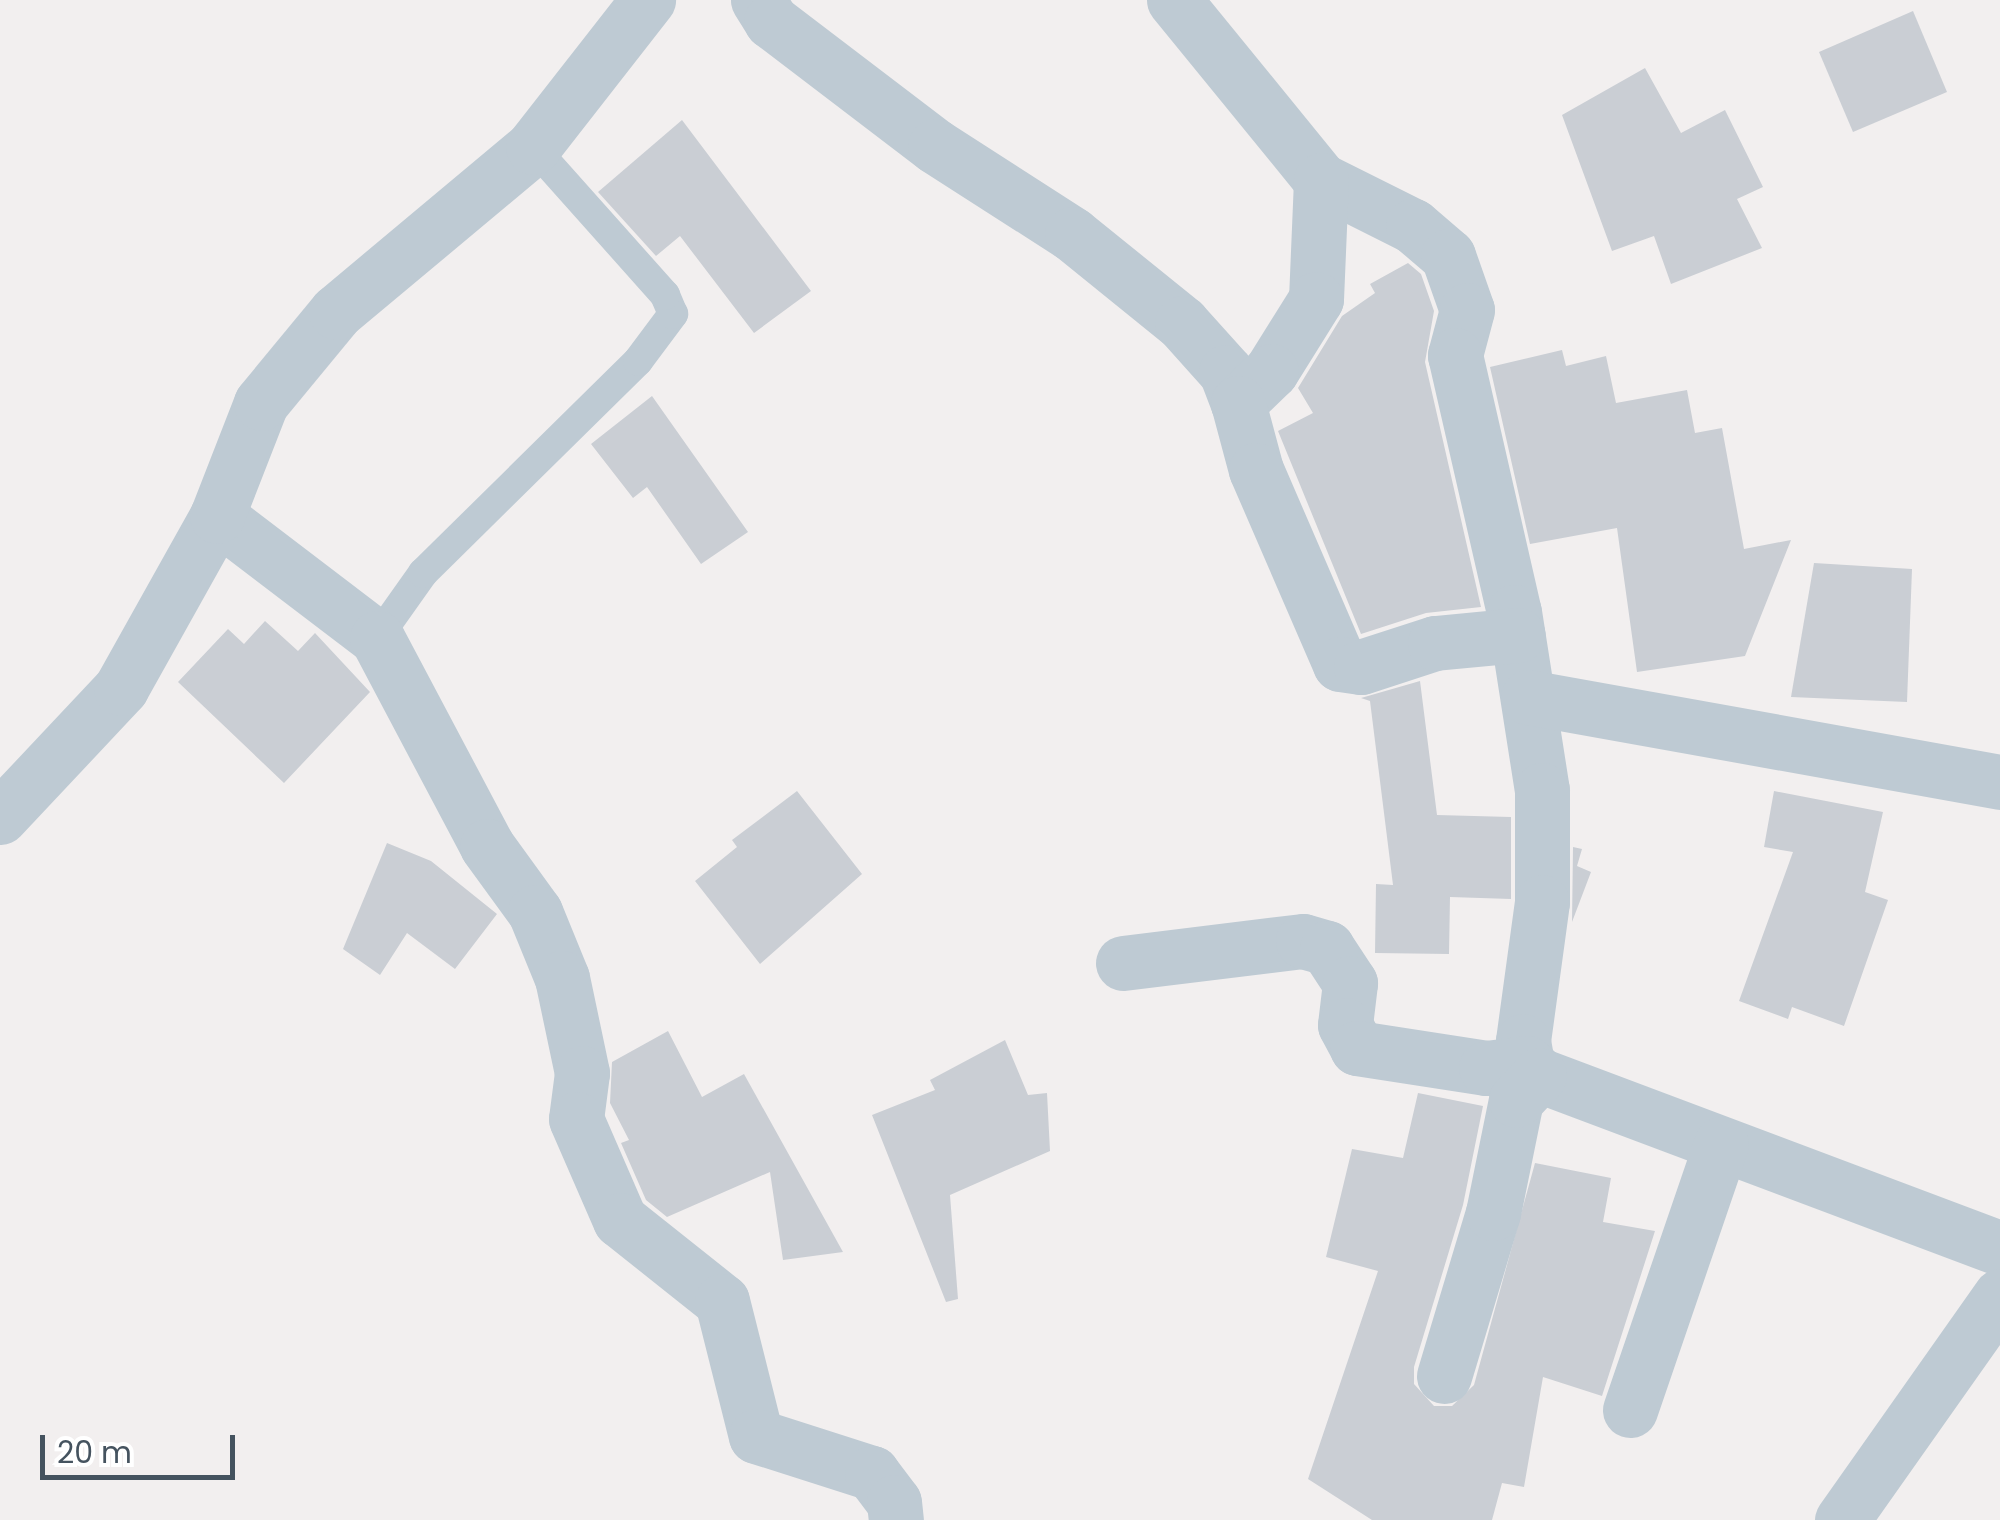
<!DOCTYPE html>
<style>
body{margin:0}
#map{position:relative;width:2000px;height:1520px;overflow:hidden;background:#f2efef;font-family:Poppins,sans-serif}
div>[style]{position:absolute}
.building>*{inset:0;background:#caced4}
.service>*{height:30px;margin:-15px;padding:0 15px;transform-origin:15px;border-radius:15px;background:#becad3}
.minor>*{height:55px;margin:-27.5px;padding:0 27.5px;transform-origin:27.5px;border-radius:27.5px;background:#becad3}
span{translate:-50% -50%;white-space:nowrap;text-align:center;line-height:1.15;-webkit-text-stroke:10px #fff;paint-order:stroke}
.scale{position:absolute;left:40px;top:1435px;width:195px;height:45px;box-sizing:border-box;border:5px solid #45535f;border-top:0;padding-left:12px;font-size:30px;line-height:35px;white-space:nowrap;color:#45535f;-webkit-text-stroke:8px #fff;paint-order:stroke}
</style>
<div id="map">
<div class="building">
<div style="clip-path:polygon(1913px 11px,1947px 92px,1853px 132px,1819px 52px)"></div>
<div style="clip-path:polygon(1645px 68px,1681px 133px,1725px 110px,1763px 187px,1737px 199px,1762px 248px,1671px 284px,1654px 236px,1612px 251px,1562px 115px)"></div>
<div style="clip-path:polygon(682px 120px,811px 291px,754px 333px,680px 236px,656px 256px,598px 192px)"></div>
<div style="clip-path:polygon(1408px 263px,1421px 274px,1434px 311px,1425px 362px,1481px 607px,1426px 613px,1361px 634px,1278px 431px,1313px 413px,1298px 388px,1342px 316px,1375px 293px,1370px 284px)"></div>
<div style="clip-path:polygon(1562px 350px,1566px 366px,1606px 356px,1616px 403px,1687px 390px,1695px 433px,1722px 428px,1744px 549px,1791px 540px,1745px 656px,1637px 672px,1617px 528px,1530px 544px,1490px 367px)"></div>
<div style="clip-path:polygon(652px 396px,748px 532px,701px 564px,647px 487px,633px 498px,591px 444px)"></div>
<div style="clip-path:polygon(1814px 563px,1912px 569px,1907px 702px,1791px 697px)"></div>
<div style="clip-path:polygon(265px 621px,298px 651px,315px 633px,370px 692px,284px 783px,178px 682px,228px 629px,244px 644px)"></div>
<div style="clip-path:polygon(1420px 681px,1437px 815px,1511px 817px,1511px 899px,1450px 897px,1449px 954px,1375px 953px,1376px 884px,1393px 885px,1370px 701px,1361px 698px)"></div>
<div style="clip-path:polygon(797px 791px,862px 874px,760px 964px,695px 881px,737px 847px,732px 840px)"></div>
<div style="clip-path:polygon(1774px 791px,1883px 812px,1865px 892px,1888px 900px,1844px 1026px,1792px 1007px,1788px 1019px,1739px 1001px,1793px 852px,1764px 847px)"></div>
<div style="clip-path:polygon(387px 843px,431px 861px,497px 914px,455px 969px,407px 933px,380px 975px,343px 949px)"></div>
<div style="clip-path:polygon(1573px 847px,1582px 849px,1577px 866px,1591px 872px,1572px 922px)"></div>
<div style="clip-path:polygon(668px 1031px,702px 1097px,744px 1074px,843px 1252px,783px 1260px,770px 1172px,667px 1217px,646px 1200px,621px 1143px,629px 1140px,610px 1103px,612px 1062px)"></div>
<div style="clip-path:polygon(1005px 1040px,1028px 1095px,1047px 1093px,1050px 1151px,950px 1195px,958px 1299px,946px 1302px,872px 1115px,935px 1090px,930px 1080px)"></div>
<div style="clip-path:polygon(1418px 1093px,1483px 1106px,1463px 1205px,1414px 1367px,1414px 1384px,1434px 1406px,1452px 1406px,1474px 1385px,1535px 1163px,1611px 1178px,1603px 1222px,1655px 1231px,1602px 1396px,1543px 1377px,1524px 1487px,1502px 1483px,1492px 1520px,1372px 1520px,1308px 1479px,1378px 1271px,1326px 1257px,1352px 1149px,1403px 1158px)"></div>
</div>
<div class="service">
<div style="left:377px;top:638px;width:80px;rotate:-54.7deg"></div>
<div style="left:423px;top:573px;width:302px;rotate:-44.6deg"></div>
<div style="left:638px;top:361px;width:59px;rotate:-53.3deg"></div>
<div style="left:673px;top:314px;width:21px;rotate:-113deg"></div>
<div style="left:665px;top:295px;width:198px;rotate:-131.7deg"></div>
</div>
<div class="minor">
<div style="left:758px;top:0;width:25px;rotate:58deg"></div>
<div style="left:771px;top:21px;width:206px;rotate:37.3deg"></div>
<div style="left:935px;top:146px;width:163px;rotate:32.7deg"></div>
<div style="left:1072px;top:234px;width:141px;rotate:39deg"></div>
<div style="left:1182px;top:323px;width:66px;rotate:48.1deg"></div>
<div style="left:1226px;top:372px;width:33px;rotate:69deg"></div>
<div style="left:1174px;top:0;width:232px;rotate:50.8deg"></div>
<div style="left:1321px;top:180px;width:103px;rotate:26.6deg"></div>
<div style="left:1413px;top:226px;width:46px;rotate:40.6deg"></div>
<div style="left:1448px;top:256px;width:57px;rotate:70.6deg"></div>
<div style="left:1467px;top:310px;width:47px;rotate:104.9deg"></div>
<div style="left:1455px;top:355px;width:264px;rotate:77.1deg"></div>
<div style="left:1514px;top:612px;width:180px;rotate:81.1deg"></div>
<div style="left:1542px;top:790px;width:112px;rotate:90deg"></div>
<div style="left:1542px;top:902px;width:140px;rotate:97.8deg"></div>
<div style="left:1523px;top:1041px;width:22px;rotate:80deg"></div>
<div style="left:1527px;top:1063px;width:17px;rotate:45deg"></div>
<div style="left:1539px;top:1075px;width:492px;rotate:20.6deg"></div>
<div style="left:1321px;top:180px;width:119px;rotate:92.4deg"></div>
<div style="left:1316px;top:299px;width:85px;rotate:122deg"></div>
<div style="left:1271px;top:371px;width:46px;rotate:135.9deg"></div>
<div style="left:1238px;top:403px;width:69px;rotate:75deg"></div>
<div style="left:1256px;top:470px;width:211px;rotate:66.6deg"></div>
<div style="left:1340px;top:664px;width:21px;rotate:8deg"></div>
<div style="left:1361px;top:667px;width:78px;rotate:-18deg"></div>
<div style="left:1435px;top:643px;width:83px;rotate:-5.5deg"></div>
<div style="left:217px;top:516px;width:201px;rotate:37.3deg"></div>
<div style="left:377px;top:638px;width:235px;rotate:62.1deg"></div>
<div style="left:487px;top:846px;width:82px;rotate:54deg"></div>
<div style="left:535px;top:912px;width:71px;rotate:67.8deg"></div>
<div style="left:562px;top:978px;width:97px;rotate:78.1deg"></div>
<div style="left:582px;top:1073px;width:46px;rotate:97.4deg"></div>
<div style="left:576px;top:1119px;width:110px;rotate:66.5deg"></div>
<div style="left:620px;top:1220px;width:130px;rotate:38.5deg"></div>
<div style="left:722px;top:1301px;width:139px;rotate:75.9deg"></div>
<div style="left:756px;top:1436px;width:122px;rotate:17.7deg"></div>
<div style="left:872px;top:1473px;width:36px;rotate:53deg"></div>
<div style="left:894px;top:1502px;width:18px;rotate:84deg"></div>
<div style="left:1528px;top:697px;width:480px;rotate:10.2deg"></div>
<div style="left:0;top:817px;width:177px;rotate:-46.8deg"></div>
<div style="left:121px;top:688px;width:197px;rotate:-60.8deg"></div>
<div style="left:217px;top:516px;width:121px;rotate:-68.7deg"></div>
<div style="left:261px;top:403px;width:118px;rotate:-50.5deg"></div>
<div style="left:336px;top:312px;width:257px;rotate:-39.9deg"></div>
<div style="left:533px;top:147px;width:187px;rotate:-52deg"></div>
<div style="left:1123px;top:963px;width:181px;rotate:-7deg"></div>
<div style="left:1303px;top:941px;width:25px;rotate:16deg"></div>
<div style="left:1327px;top:948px;width:42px;rotate:56.7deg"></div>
<div style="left:1350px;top:983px;width:42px;rotate:96.8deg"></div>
<div style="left:1345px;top:1025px;width:26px;rotate:62deg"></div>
<div style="left:1357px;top:1048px;width:131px;rotate:8.8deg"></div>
<div style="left:1486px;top:1068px;width:41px;rotate:-7deg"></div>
<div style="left:1444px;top:1376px;width:170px;rotate:-73.3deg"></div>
<div style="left:1493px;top:1213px;width:115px;rotate:-78.5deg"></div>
<div style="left:1516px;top:1100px;width:34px;rotate:-47deg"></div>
<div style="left:1630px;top:1410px;width:281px;rotate:-71.1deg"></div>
<div style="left:1842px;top:1520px;width:274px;rotate:-54.8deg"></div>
</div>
<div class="scale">20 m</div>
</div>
